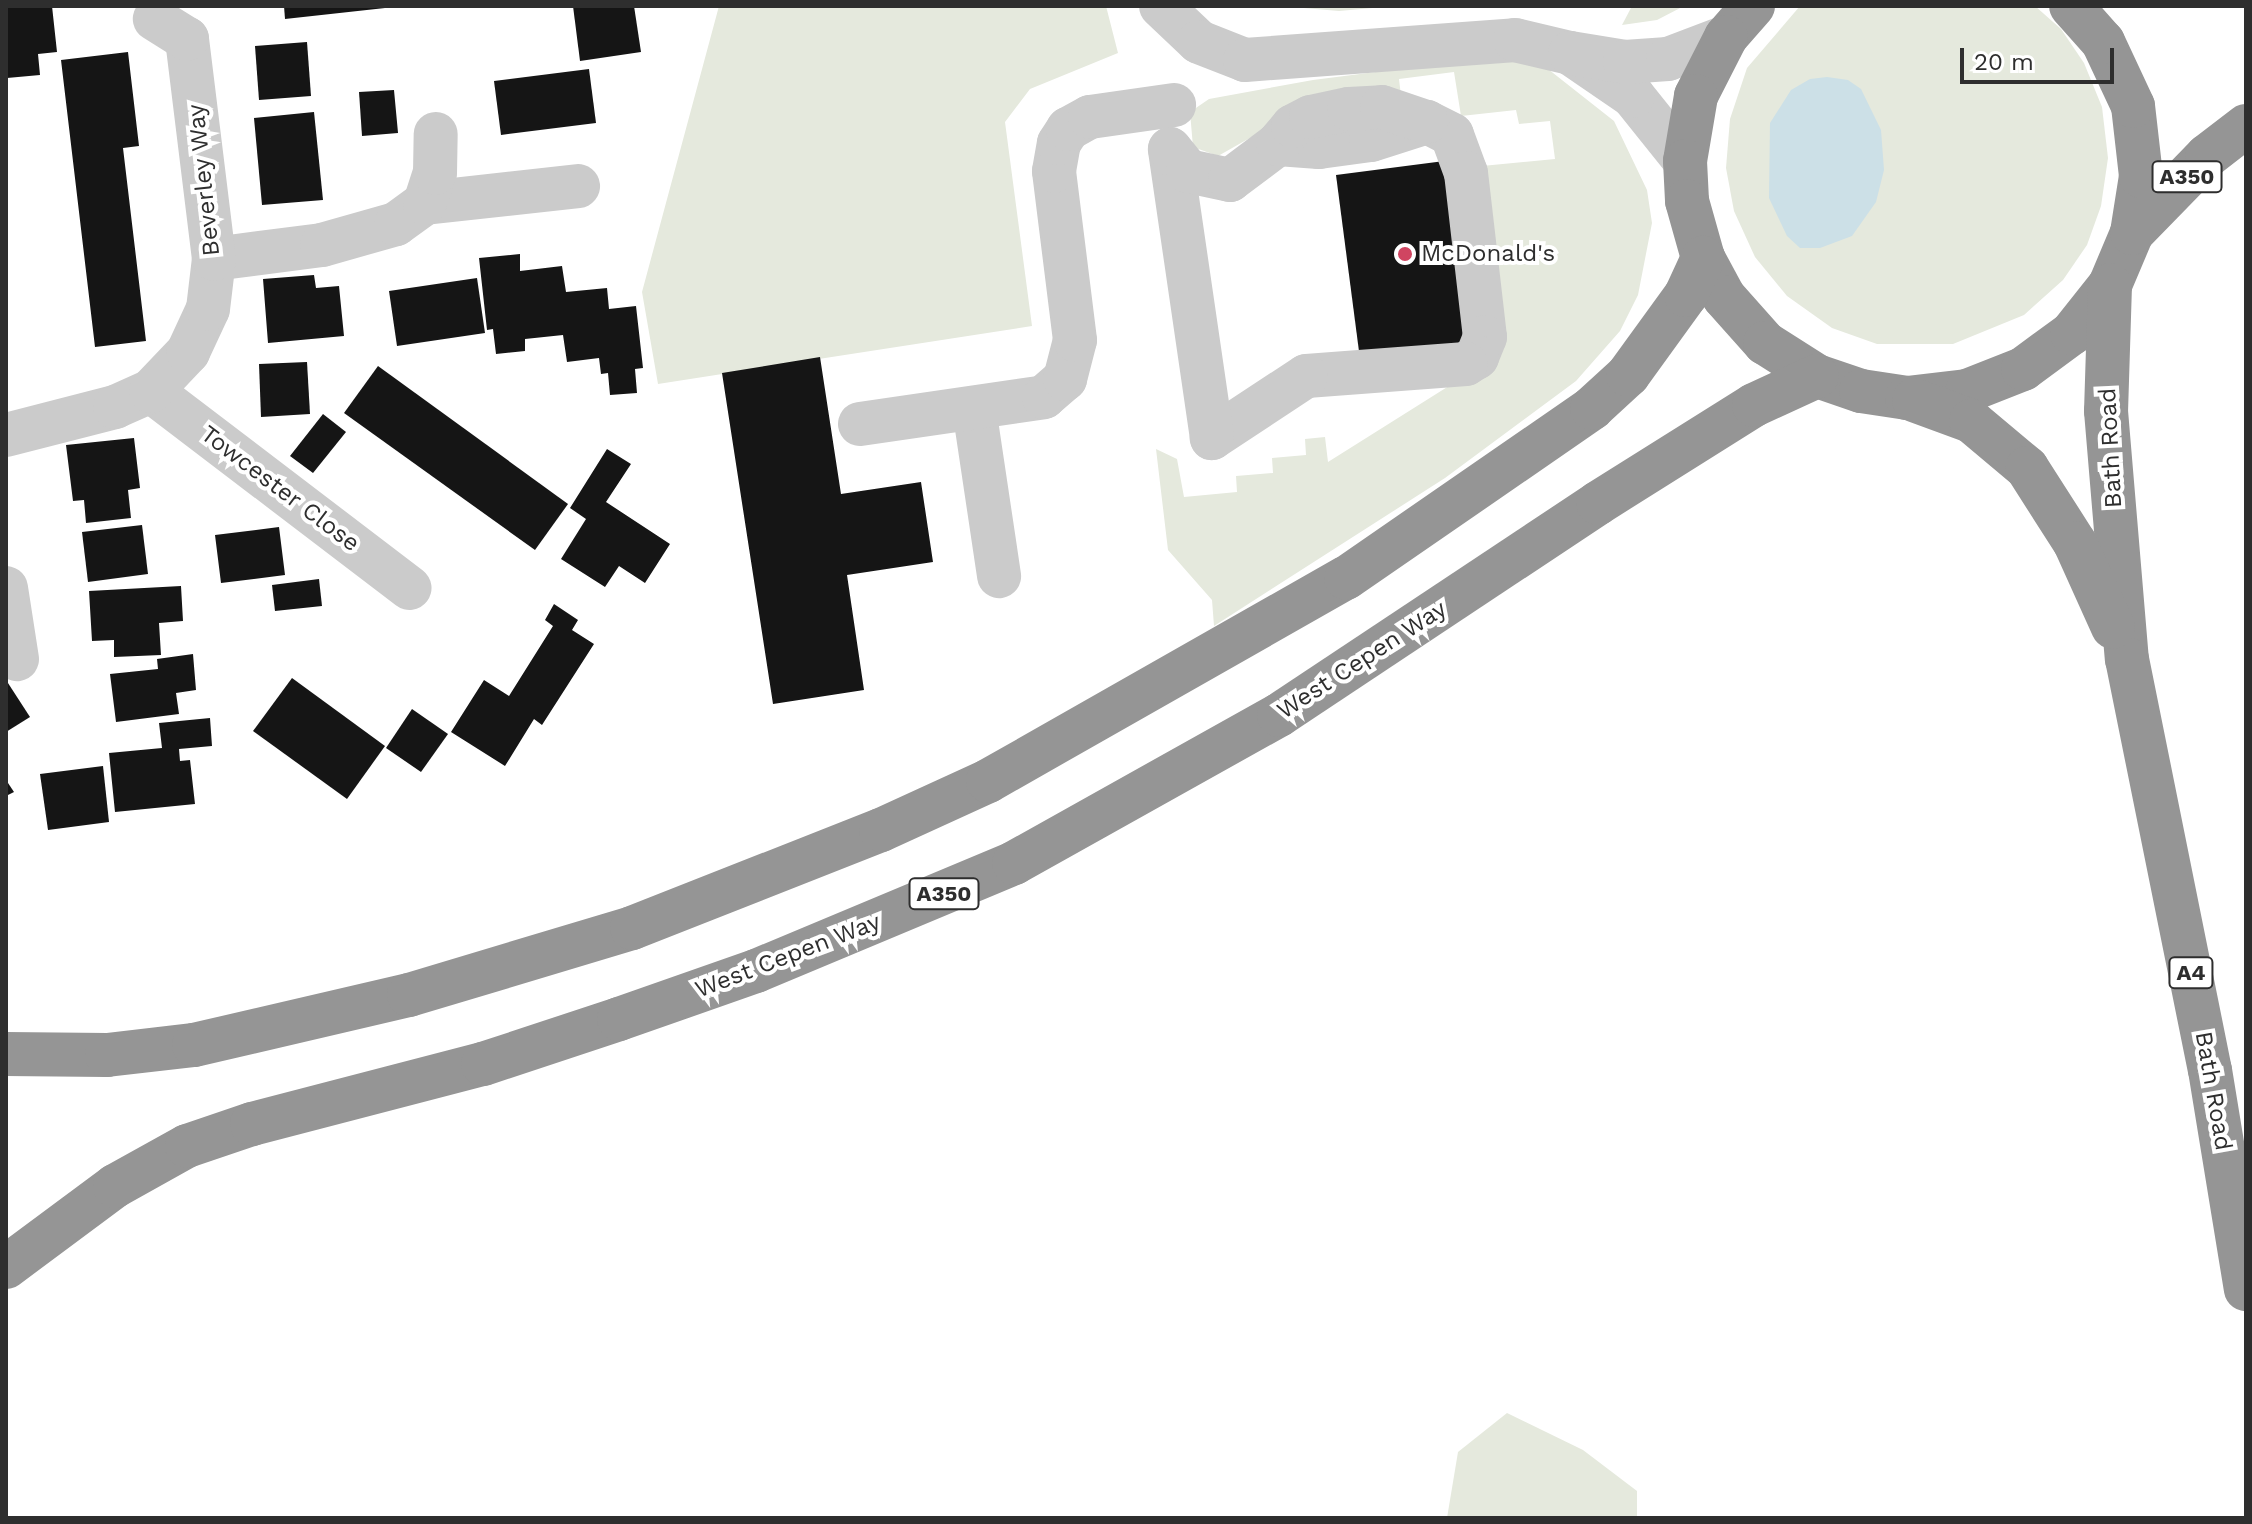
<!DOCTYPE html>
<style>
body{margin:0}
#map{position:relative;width:2252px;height:1524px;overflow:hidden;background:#fff;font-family:"Work Sans",sans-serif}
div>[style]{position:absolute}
.green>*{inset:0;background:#e5e9dd}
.water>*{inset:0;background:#cce0e7}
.building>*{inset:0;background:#151515}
.minor>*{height:44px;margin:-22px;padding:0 22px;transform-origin:22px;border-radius:22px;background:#cbcbcb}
.highway>*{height:44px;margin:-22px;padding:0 22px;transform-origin:22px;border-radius:22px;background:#959595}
.dots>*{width:22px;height:22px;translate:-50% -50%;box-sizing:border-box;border:4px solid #fff;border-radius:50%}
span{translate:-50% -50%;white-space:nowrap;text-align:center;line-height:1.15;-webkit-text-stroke:8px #fff;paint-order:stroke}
.shield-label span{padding:2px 6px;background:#fff;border:2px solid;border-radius:6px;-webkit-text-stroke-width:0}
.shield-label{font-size:22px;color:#2e2e2e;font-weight:700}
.street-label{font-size:24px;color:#2e2e2e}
.poi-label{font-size:24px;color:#2e2e2e}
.left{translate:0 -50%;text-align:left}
.frame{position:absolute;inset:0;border:8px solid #2e2e2e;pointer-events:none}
.scale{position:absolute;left:1960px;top:48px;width:154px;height:36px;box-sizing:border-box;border:4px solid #2e2e2e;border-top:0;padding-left:10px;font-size:24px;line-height:28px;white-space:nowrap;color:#2e2e2e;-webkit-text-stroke:6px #fff;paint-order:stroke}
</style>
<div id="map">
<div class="green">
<div style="clip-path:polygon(719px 6px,1106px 6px,1118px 53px,1030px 89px,1005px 122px,1032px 326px,658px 384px,642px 292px)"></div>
<div style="clip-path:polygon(1280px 6px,1395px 6px,1339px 11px)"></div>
<div style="clip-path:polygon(1632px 6px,1684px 6px,1657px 20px,1622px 25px)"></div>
<div style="clip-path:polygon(1800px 6px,2035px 6px,2061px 29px,2084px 63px,2102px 107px,2108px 158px,2101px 206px,2087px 245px,2063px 280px,2024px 315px,1953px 344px,1877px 344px,1832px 328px,1787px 296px,1755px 257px,1734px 211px,1726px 168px,1730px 119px,1747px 68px)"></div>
<div style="clip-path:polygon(1493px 57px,1548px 69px,1614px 121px,1647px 190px,1652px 223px,1638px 295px,1620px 331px,1576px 381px,1445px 478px,1214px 626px,1212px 600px,1168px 550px,1156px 449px,1177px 459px,1184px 497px,1237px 492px,1236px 476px,1273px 473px,1272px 458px,1306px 455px,1305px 439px,1325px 437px,1328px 462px,1460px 379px,1482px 166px,1555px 159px,1550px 121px,1519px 124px,1516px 110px,1461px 116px,1454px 72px,1399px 79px,1401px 96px,1273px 125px,1218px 156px,1193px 147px,1190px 112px,1209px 99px,1313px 80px)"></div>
<div style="clip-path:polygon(1507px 1413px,1583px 1450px,1637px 1491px,1637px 1518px,1447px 1518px,1458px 1452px)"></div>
</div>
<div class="water">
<div style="clip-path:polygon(1827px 77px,1848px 80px,1861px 89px,1881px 130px,1884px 170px,1876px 202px,1852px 236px,1820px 248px,1800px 248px,1787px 236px,1769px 198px,1770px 123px,1791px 90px,1810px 79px)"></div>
</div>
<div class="building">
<div style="clip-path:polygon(6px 6px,52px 6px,57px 52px,38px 54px,40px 75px,7px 78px)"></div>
<div style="clip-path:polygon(284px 6px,385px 6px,385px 8px,285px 19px)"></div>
<div style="clip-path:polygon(573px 6px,634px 6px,641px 52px,580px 61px)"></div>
<div style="clip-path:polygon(307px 42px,311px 96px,259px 100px,255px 46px)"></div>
<div style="clip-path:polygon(128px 52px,139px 146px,123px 148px,146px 341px,95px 347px,61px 60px)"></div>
<div style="clip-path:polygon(589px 69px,596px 123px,501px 135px,494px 81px)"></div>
<div style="clip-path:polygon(394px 90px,398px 133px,362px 136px,359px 92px)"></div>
<div style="clip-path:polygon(314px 112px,323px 200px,262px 205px,254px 118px)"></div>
<div style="clip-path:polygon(1452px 160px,1476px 344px,1360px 359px,1336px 175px)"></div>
<div style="clip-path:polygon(520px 254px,520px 271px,562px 266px,566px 292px,607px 288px,609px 309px,636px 306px,643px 368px,635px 369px,637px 393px,610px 395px,608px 373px,601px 374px,599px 358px,567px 362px,563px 335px,525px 339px,525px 351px,496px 354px,493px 329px,487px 330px,479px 258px)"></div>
<div style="clip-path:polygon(314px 275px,316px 288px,339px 286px,344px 336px,268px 343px,263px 279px)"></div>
<div style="clip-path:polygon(477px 278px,485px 333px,397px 346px,389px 291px)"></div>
<div style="clip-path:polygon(820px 357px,841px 494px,921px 482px,933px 562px,847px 575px,864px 690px,773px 704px,722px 373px)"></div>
<div style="clip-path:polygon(307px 362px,310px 414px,261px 417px,259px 364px)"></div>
<div style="clip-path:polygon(378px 366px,568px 504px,535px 550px,344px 413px)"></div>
<div style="clip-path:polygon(323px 414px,346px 432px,313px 473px,290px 456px)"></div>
<div style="clip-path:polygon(134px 438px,140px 488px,128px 490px,131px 518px,86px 523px,84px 500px,73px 501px,66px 445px)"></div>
<div style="clip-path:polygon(607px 449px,631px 464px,606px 502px,670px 544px,645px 583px,619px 566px,605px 587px,561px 559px,586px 519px,570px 508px)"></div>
<div style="clip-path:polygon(142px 525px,148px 574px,88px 582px,82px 532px)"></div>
<div style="clip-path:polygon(279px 527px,285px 575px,221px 583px,215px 535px)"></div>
<div style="clip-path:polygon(319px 579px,322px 606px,275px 611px,272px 585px)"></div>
<div style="clip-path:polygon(181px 586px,183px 621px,159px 623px,161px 655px,114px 657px,114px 640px,92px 641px,89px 591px)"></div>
<div style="clip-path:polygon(554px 604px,578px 620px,572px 630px,594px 644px,542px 725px,534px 719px,505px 766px,451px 732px,484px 680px,509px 696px,553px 626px,545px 620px)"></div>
<div style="clip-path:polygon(193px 654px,196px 690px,176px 693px,179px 714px,116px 722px,110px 674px,158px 669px,157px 659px)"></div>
<div style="clip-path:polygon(292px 678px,385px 746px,347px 799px,253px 731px)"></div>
<div style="clip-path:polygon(6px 680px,30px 717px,6px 732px)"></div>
<div style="clip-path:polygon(412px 709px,448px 734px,421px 772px,386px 748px)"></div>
<div style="clip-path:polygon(210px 718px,212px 746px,179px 749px,180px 761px,190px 760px,195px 804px,115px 812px,109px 753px,162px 748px,159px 723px)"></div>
<div style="clip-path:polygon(103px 766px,109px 822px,48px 830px,40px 774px)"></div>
<div style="clip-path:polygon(6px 780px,14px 792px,6px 796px)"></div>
</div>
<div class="minor">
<div style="left:1161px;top:6px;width:52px;rotate:43.5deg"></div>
<div style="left:1199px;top:42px;width:49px;rotate:21.4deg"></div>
<div style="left:1245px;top:60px;width:271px;rotate:-4.2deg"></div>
<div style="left:1515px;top:40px;width:57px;rotate:13.3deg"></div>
<div style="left:1427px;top:122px;width:28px;rotate:27deg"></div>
<div style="left:1452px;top:135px;width:40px;rotate:69.8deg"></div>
<div style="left:1466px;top:173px;width:165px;rotate:83.4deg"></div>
<div style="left:1485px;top:337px;width:22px;rotate:112deg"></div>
<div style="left:1477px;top:357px;width:13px;rotate:148deg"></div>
<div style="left:1466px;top:364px;width:160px;rotate:175.7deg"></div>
<div style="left:1306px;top:376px;width:113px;rotate:146.6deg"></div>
<div style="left:1212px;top:438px;width:292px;rotate:-98.3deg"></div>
<div style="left:1170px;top:149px;width:28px;rotate:51deg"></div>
<div style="left:1188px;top:171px;width:43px;rotate:12.1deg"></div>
<div style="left:1230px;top:180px;width:60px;rotate:-36.9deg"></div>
<div style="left:1278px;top:144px;width:41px;rotate:4.2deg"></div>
<div style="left:1319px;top:147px;width:52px;rotate:-7.7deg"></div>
<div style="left:1371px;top:140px;width:59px;rotate:-17.8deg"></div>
<div style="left:1278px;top:144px;width:23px;rotate:-50deg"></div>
<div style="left:1293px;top:126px;width:20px;rotate:-27deg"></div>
<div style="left:1311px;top:117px;width:39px;rotate:-12deg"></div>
<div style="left:1349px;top:109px;width:33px;rotate:-3deg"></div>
<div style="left:1382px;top:107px;width:46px;rotate:18.8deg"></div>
<div style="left:1685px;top:161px;width:83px;rotate:-128.7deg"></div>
<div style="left:1633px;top:96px;width:76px;rotate:-145.7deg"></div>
<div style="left:1570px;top:53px;width:56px;rotate:9.3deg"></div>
<div style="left:1625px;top:62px;width:43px;rotate:-4deg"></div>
<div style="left:1668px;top:59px;width:62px;rotate:-20.8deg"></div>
<div style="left:425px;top:203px;width:154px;rotate:-6.3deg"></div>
<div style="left:214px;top:259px;width:109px;rotate:-7.4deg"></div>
<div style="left:322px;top:245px;width:77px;rotate:-15.8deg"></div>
<div style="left:396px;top:224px;width:36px;rotate:-36deg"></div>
<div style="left:425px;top:203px;width:32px;rotate:-72deg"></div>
<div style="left:435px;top:173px;width:39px;rotate:-89deg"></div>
<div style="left:151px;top:391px;width:325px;rotate:37.3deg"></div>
<div style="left:974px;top:408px;width:170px;rotate:81.5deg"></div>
<div style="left:860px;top:424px;width:186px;rotate:-8.3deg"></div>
<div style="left:1044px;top:397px;width:28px;rotate:-41deg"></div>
<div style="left:1065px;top:379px;width:40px;rotate:-75.6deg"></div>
<div style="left:1075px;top:340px;width:170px;rotate:-97.1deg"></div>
<div style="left:1054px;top:171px;width:28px;rotate:-80deg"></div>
<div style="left:1059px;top:143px;width:17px;rotate:-57deg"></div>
<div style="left:1068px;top:129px;width:25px;rotate:-29deg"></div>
<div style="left:1090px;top:117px;width:85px;rotate:-8.1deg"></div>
<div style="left:6px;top:435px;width:113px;rotate:-14.4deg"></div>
<div style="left:115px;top:407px;width:39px;rotate:-24deg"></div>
<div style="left:151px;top:391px;width:54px;rotate:-46.5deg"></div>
<div style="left:188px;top:352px;width:47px;rotate:-65.1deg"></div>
<div style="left:208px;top:309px;width:50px;rotate:-83.2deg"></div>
<div style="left:214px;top:259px;width:222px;rotate:-97deg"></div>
<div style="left:187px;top:39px;width:38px;rotate:-148deg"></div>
<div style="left:6px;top:588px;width:72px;rotate:81.2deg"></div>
</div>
<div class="highway">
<div style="left:1753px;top:6px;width:41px;rotate:131.1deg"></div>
<div style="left:1726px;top:37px;width:66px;rotate:117deg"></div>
<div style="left:1696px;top:96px;width:66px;rotate:99.6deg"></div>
<div style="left:1685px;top:161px;width:40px;rotate:87.1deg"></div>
<div style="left:1687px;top:201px;width:59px;rotate:74.3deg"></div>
<div style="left:1703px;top:258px;width:44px;rotate:61.7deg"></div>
<div style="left:1724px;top:297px;width:62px;rotate:48.3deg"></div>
<div style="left:1765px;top:343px;width:62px;rotate:32.4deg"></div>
<div style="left:1817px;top:376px;width:46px;rotate:18.8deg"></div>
<div style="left:1861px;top:391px;width:47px;rotate:8.7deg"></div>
<div style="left:1907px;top:398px;width:60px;rotate:-6.7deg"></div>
<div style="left:1967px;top:391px;width:60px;rotate:-21.4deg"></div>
<div style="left:2023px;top:369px;width:61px;rotate:-36.3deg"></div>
<div style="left:2072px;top:333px;width:61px;rotate:-51.6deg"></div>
<div style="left:2110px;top:285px;width:56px;rotate:-67.1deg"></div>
<div style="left:2132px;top:233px;width:58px;rotate:-81deg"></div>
<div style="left:2141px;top:176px;width:70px;rotate:-96.5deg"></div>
<div style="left:2133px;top:106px;width:71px;rotate:-115.1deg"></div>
<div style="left:2103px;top:42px;width:48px;rotate:-131.6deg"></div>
<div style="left:2132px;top:233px;width:107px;rotate:-45.8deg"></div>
<div style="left:2207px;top:156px;width:49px;rotate:-37.6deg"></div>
<div style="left:2110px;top:285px;width:126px;rotate:91.8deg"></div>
<div style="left:2106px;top:411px;width:249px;rotate:85.2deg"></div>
<div style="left:2127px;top:659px;width:419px;rotate:78.6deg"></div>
<div style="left:2210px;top:1070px;width:222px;rotate:80.7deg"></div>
<div style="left:1914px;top:400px;width:61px;rotate:20.2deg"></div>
<div style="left:1971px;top:421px;width:73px;rotate:40deg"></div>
<div style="left:2027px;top:468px;width:89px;rotate:57.4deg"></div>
<div style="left:2075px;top:543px;width:92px;rotate:65.7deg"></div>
<div style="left:6px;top:1054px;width:101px;rotate:0.6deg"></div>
<div style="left:107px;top:1055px;width:88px;rotate:-6.6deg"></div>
<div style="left:194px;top:1045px;width:221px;rotate:-13.1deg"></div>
<div style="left:409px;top:995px;width:233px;rotate:-16.7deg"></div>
<div style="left:632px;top:928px;width:268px;rotate:-21.5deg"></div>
<div style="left:881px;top:830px;width:118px;rotate:-24.6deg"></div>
<div style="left:988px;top:781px;width:412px;rotate:-29.6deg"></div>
<div style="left:1346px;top:578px;width:299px;rotate:-34.6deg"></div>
<div style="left:1592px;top:408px;width:49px;rotate:-42.5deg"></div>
<div style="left:1628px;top:375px;width:99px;rotate:-54.1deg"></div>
<div style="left:1686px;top:295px;width:41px;rotate:-65.3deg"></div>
<div style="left:6px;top:1267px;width:136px;rotate:-36.6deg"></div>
<div style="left:115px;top:1186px;width:82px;rotate:-29.1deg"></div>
<div style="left:187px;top:1146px;width:69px;rotate:-18.7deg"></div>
<div style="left:252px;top:1124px;width:239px;rotate:-14.6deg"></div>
<div style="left:483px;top:1064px;width:143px;rotate:-18.3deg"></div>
<div style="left:619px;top:1019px;width:145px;rotate:-19.3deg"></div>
<div style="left:756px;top:971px;width:280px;rotate:-22.7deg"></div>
<div style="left:1014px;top:863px;width:304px;rotate:-29.2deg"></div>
<div style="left:1279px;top:715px;width:383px;rotate:-33.6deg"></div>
<div style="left:1598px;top:503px;width:184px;rotate:-32.1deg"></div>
<div style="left:1754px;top:405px;width:69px;rotate:-24.7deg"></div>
</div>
<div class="dots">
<div style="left:1405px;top:254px;background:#d04561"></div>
</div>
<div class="shield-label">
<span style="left:2187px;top:177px">A350</span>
<span style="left:944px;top:894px">A350</span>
<span style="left:2191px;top:973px">A4</span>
</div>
<div class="street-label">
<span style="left:204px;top:180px;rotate:-96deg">Beverley Way</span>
<span style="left:2111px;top:448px;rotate:-93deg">Bath Road</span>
<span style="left:280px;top:489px;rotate:37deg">Towcester Close</span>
<span style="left:1362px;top:660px;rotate:-33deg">West Cepen Way</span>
<span style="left:788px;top:956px;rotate:-21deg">West Cepen Way</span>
<span style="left:2213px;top:1091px;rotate:80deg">Bath Road</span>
</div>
<div class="poi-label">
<span class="left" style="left:1421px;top:254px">McDonald's</span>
</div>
<div class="frame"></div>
<div class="scale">20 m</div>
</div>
